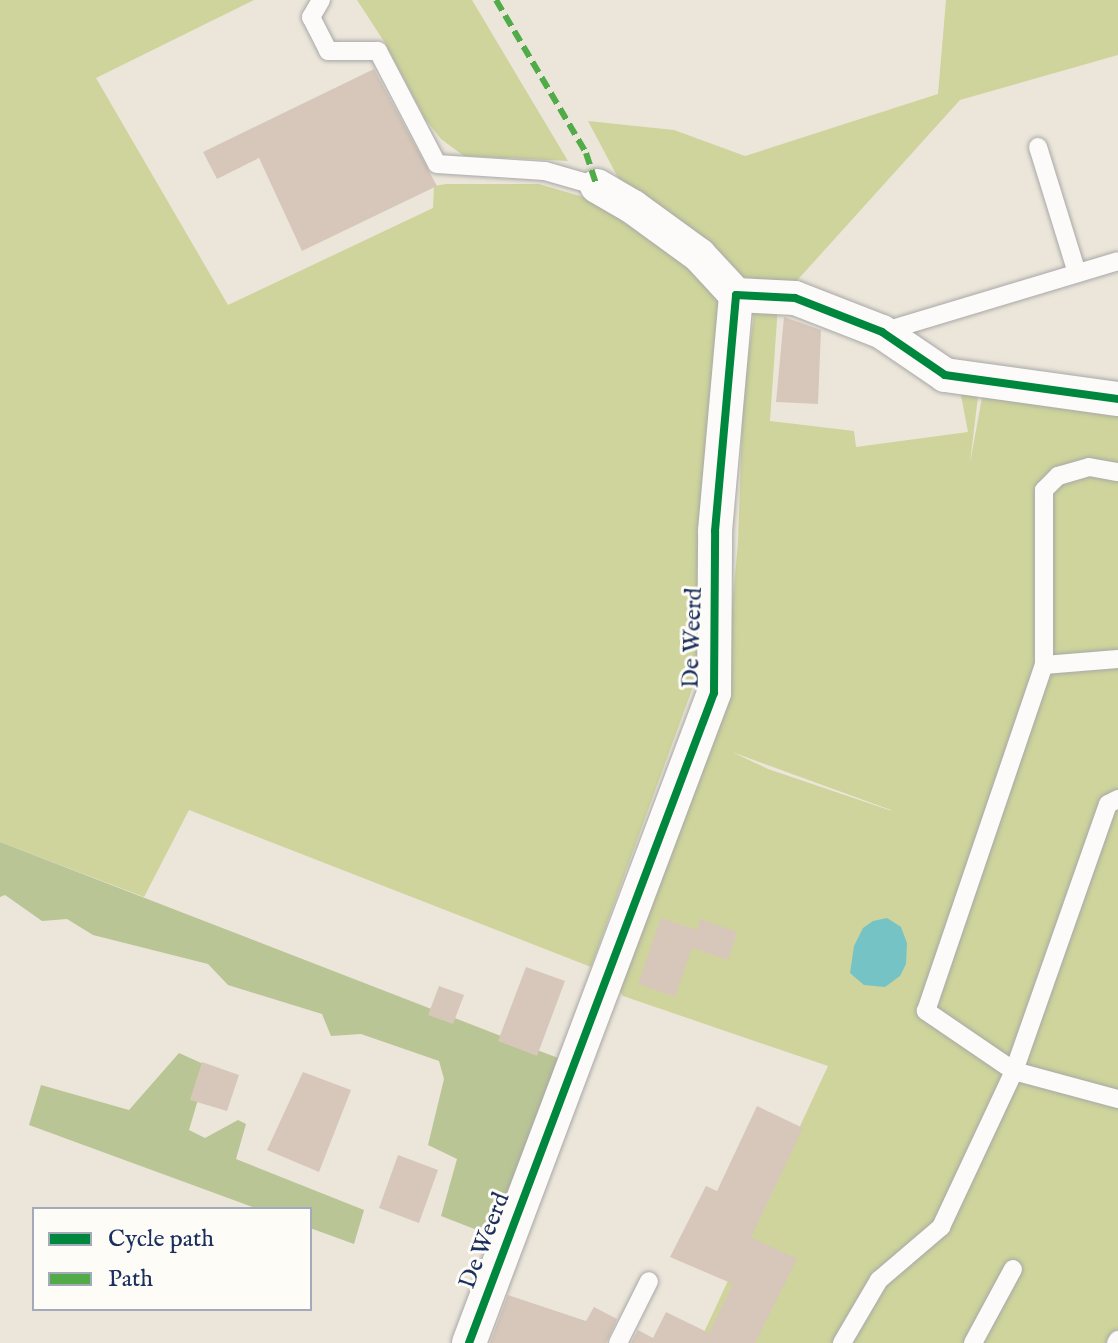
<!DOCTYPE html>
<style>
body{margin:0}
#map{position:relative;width:1118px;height:1343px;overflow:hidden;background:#ece6da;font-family:"IM FELL English",serif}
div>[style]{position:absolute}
.green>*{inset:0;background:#ced49b}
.forest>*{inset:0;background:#b9c595}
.water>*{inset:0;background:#76c3c5}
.building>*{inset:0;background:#d7c7ba}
.roads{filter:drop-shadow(0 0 2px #a8a8a7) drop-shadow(0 0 2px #a8a8a7)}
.lane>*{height:18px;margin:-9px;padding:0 9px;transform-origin:9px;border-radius:9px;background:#fcfbf9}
.street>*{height:34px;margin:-17px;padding:0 17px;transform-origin:17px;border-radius:17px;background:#fcfbf9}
.quiet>*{height:6px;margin-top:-3px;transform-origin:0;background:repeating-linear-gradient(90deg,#52ab49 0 12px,transparent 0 18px)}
.cycleway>*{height:8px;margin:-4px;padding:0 4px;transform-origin:4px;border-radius:4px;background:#00873e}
span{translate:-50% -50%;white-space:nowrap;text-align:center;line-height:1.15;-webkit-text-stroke:6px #fdfcf7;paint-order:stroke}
.street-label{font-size:24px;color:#1b2f5e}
.legend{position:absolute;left:32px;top:1207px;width:280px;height:104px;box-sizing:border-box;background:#fdfcf7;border:2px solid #a3aaba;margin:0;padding:10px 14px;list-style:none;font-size:24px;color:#1b2f5e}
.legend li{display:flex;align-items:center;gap:16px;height:40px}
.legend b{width:40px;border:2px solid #a3aaba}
</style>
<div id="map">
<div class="green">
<div style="clip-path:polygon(0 0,254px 0,96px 78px,228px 305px,433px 208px,434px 186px,446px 184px,539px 184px,600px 202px,706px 271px,725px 312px,702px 662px,591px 967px,189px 810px,144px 897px,0 842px)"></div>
<div style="clip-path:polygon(357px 0,472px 0,568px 161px,464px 156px,441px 139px,425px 119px,385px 43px)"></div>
<div style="clip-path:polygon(946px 0,1118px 0,1118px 55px,960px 100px,793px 285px,736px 276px,623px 187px,588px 121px,674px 130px,745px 156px,938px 94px)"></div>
<div style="clip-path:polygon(evenodd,778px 305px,770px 421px,854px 431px,856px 447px,968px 432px,959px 385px,979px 388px,970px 463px,983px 392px,1118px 411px,1118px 1343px,699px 1343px,828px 1066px,623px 996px,617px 987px,724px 697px,738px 542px,743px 396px,755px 307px,778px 305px,732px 752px,891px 810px,892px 811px,768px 769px,732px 752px)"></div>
</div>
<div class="forest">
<div style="clip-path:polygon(0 842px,558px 1058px,495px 1237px,441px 1216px,457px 1159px,428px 1145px,444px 1079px,439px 1061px,361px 1034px,331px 1036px,322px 1014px,228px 985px,208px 964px,93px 935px,67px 919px,42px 921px,5px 895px,0 897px)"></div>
<div style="clip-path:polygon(179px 1053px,208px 1066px,189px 1130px,205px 1138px,238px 1120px,246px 1124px,236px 1159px,364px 1210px,354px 1244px,310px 1228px,310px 1209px,258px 1209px,29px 1125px,41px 1085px,129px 1110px)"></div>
</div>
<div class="water">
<div style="clip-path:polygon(887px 918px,901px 927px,907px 943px,906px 964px,900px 976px,885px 987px,864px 985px,850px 973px,854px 946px,863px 928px,873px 921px)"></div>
</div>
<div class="building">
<div style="clip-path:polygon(374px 69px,437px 186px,302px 251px,259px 158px,217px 179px,203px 152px)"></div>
<div style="clip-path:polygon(784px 317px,821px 330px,818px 404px,776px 402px)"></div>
<div style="clip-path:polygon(661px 918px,697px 930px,700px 919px,737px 932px,728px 960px,692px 948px,675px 997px,638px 984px)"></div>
<div style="clip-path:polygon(526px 967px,565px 981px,537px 1056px,498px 1041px)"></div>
<div style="clip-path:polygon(439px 986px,464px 995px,453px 1024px,428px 1015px)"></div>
<div style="clip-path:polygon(202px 1062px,239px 1075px,227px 1111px,190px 1100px)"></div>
<div style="clip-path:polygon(303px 1072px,351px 1090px,319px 1172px,267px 1150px)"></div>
<div style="clip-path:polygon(757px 1106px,803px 1128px,751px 1237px,797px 1259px,755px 1343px,631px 1343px,638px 1330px,653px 1338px,666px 1312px,709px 1333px,733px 1284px,670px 1257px,706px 1186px,717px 1191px)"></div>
<div style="clip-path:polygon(398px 1155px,438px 1170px,419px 1223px,379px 1208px)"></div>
<div style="clip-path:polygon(508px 1295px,586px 1321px,594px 1307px,617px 1319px,606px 1343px,490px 1343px)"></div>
</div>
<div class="roads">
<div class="lane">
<div style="left:321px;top:0;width:20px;rotate:120deg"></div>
<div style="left:311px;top:17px;width:38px;rotate:63deg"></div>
<div style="left:328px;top:51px;width:50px"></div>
<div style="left:378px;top:51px;width:127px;rotate:62.4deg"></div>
<div style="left:437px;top:164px;width:108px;rotate:3.7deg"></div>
<div style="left:545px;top:171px;width:54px;rotate:16.1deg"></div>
<div style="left:1038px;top:147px;width:132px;rotate:72.8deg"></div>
<div style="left:882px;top:332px;width:246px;rotate:-16.7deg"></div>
<div style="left:1044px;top:665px;width:74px;rotate:-4.6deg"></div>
<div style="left:1118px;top:799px;width:11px;rotate:153deg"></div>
<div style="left:1108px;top:804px;width:283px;rotate:109.4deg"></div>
<div style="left:1014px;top:1071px;width:108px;rotate:15.1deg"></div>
<div style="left:618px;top:1343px;width:69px;rotate:-63.4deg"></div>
<div style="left:842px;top:1343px;width:73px;rotate:-59.6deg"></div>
<div style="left:879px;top:1280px;width:82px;rotate:-40.5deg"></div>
<div style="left:941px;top:1227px;width:172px;rotate:-64.9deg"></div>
<div style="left:1014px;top:1071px;width:107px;rotate:-145.7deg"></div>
<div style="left:926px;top:1011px;width:366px;rotate:-71.2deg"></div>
<div style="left:1044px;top:665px;width:175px;rotate:-90deg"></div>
<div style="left:1044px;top:490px;width:20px;rotate:-45deg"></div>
<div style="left:1058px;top:476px;width:32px;rotate:-16deg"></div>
<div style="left:1089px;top:467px;width:29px;rotate:10deg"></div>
<div style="left:973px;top:1343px;width:84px;rotate:-61.6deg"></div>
<div style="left:1116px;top:1343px;width:4px;rotate:-56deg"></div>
</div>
<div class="street">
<div style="left:597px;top:186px;width:42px;rotate:30.3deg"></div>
<div style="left:633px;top:207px;width:82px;rotate:36deg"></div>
<div style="left:699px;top:255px;width:54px;rotate:47.2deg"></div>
<div style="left:736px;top:295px;width:59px;rotate:2.9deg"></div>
<div style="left:795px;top:298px;width:93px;rotate:21.3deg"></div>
<div style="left:882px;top:332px;width:76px;rotate:34.3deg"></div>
<div style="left:945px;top:375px;width:175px;rotate:7.9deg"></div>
<div style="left:469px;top:1343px;width:695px;rotate:-69.35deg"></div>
<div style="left:714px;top:693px;width:162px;rotate:-89.6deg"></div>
<div style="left:715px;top:531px;width:237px;rotate:-84.9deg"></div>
</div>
</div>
<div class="quiet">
<div style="left:496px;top:0;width:178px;rotate:59.5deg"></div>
<div style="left:586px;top:153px;width:35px;rotate:72deg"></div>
</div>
<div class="cycleway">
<div style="left:469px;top:1343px;width:695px;rotate:-69.35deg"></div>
<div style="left:714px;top:693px;width:162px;rotate:-89.6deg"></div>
<div style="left:715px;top:531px;width:237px;rotate:-84.9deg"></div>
<div style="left:736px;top:295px;width:59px;rotate:2.9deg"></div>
<div style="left:795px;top:298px;width:93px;rotate:21.3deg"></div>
<div style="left:882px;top:332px;width:76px;rotate:34.3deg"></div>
<div style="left:945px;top:375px;width:175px;rotate:7.9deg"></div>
</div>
<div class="street-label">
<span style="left:693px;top:638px;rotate:-88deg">De Weerd</span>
<span style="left:485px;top:1241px;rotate:-69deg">De Weerd</span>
</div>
<ul class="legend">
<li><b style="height:10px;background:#00873e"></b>Cycle path</li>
<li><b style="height:10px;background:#52ab49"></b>Path</li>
</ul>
</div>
